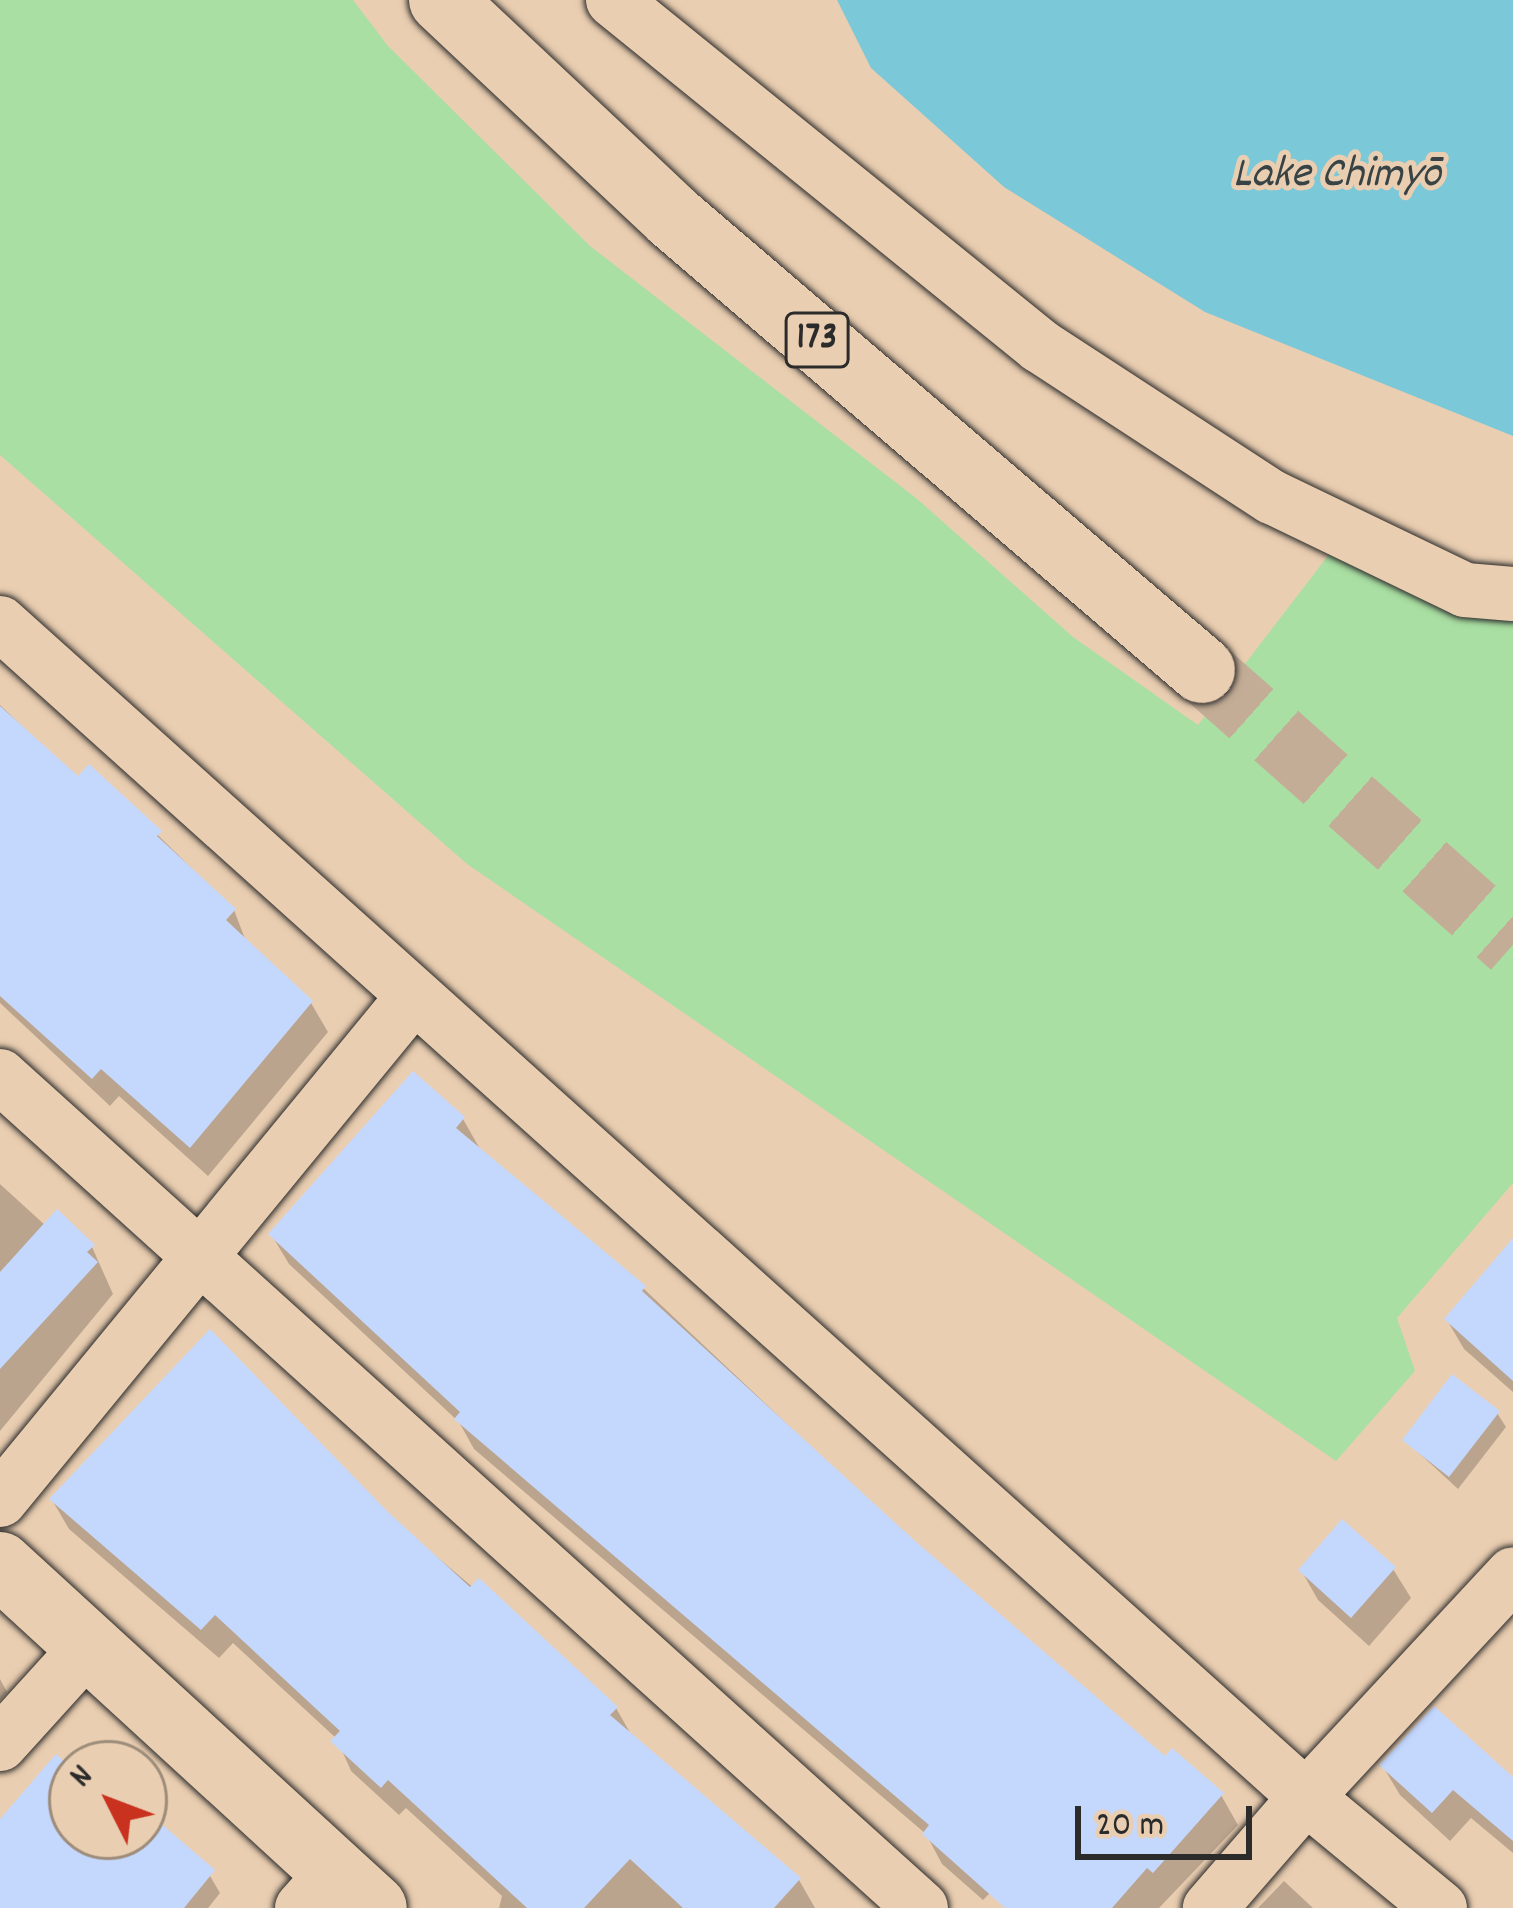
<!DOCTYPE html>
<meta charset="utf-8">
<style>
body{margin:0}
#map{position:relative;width:1513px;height:1908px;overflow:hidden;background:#eaceb1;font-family:Dekko,sans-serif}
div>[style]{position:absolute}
.green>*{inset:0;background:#a9dfa2}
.water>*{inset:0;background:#7ac8d8}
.shadow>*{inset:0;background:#0003}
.building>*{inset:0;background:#c4d7fd}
.trunk-tunnel>*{height:66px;margin-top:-33px;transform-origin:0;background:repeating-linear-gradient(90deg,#c4ad96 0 66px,transparent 0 99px)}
.roads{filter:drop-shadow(0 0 3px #2b2b2b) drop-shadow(0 0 3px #2b2b2b)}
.minor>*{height:54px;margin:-27px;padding:0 27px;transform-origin:27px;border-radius:27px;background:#eaceb1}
.tertiary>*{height:66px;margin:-33px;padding:0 33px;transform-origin:33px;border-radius:33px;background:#eaceb1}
.trunk>*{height:66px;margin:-33px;padding:0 33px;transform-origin:33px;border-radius:33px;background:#eaceb1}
span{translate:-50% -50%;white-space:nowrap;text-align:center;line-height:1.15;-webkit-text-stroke:10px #eaceb1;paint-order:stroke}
.shield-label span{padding:3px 9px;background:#eaceb1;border:3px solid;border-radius:9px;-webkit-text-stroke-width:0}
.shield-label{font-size:39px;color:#2b2b2b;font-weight:700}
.water-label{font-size:45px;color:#374345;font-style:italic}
.north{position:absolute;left:48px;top:1740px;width:120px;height:120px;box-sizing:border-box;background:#eaceb1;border:3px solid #9e8d7b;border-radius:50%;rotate:312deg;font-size:33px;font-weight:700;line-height:48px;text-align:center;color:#2b2b2b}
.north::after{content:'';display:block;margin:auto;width:42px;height:54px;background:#c8321e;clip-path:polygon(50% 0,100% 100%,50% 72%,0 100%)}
.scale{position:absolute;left:1075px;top:1806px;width:177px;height:54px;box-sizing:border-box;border:6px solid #2b2b2b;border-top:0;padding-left:15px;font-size:36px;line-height:42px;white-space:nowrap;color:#2b2b2b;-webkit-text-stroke:9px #eaceb1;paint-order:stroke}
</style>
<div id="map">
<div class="green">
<div style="clip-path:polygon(0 0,353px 0,388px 46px,590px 246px,916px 498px,1073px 637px,1198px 725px,1334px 548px,1513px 620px,1513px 1183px,1397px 1318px,1415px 1371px,1336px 1461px,467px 864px,0 455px)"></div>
</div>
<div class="water">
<div style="clip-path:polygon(837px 0,1513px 0,1513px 436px,1205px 312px,1004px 187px,871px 68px)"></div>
</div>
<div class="shadow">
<div style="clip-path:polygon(0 705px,79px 781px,104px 782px,234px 910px,247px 944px,311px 1003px,328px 1032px,208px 1176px,119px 1096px,110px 1106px,0 1003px)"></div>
<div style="clip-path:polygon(463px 1119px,480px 1149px,643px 1288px,913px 1543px,1165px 1761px,1221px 1795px,1238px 1825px,1159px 1908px,1009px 1908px,991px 1892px,983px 1900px,942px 1864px,926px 1834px,474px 1449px,459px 1422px,289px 1264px,271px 1234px)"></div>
<div style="clip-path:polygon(0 1184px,46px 1226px,92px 1247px,113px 1294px,0 1431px)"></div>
<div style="clip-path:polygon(1513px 1280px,1513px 1392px,1464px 1349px,1447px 1320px)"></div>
<div style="clip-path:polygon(1497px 1413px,1506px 1427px,1458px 1489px,1405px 1440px)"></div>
<div style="clip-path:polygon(52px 1500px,386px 1514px,616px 1708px,633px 1738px,799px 1880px,815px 1908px,499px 1908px,502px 1896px,406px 1808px,399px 1815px,351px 1771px,337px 1739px,233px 1643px,219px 1658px,69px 1529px)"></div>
<div style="clip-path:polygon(1393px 1569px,1411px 1598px,1369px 1646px,1318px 1600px,1301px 1570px)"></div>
<div style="clip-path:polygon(0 1679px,7px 1692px,0 1700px)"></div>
<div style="clip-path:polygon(81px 1753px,92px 1764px,72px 1764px,72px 1836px,144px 1836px,144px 1810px,203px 1864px,220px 1893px,208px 1908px,0 1908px,0 1822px)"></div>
<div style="clip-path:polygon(1382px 1765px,1513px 1781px,1513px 1853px,1471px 1818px,1450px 1841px,1400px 1795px)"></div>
<div style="clip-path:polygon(1284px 1881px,1313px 1908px,1258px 1908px)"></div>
</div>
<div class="building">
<div style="clip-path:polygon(0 706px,78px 776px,89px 764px,162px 831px,157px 836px,236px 909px,226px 920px,313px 1001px,190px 1148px,101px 1069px,92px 1079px,0 996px)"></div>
<div style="clip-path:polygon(413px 1071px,465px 1117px,456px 1128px,646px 1286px,642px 1291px,915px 1541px,1165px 1756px,1172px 1748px,1224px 1793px,1153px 1873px,1147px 1868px,1112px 1908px,1005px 1908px,922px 1834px,929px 1825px,454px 1419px,460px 1412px,268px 1234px)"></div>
<div style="clip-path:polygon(57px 1209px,95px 1245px,87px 1252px,98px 1262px,0 1369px,0 1272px)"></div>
<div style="clip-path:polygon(1513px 1238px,1513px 1381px,1444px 1319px)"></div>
<div style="clip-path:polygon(210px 1329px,388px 1512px,470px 1587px,479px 1578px,618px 1707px,610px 1715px,801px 1878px,774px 1908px,683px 1908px,630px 1859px,584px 1908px,527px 1908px,388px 1780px,381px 1788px,330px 1741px,340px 1731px,215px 1615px,201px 1630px,49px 1499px)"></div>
<div style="clip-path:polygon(1452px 1374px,1500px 1411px,1449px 1477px,1402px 1440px)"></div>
<div style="clip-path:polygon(1342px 1519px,1396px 1567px,1351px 1618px,1298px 1570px)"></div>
<div style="clip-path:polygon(1434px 1706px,1513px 1777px,1513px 1841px,1453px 1790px,1432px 1813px,1379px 1765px)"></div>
<div style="clip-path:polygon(78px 1752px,92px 1764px,72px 1764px,72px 1836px,144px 1836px,144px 1809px,215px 1870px,184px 1908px,0 1908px,0 1819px,56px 1754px,67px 1764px)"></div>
</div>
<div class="trunk-tunnel">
<div style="left:1202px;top:670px;width:415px;rotate:41.5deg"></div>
</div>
<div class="roads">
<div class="minor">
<div style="left:613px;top:0;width:550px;rotate:39.02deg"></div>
<div style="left:1040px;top:346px;width:277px;rotate:33.1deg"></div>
<div style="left:1272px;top:497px;width:214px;rotate:25.7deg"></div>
<div style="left:1465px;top:590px;width:48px;rotate:4.8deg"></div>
<div style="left:0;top:623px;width:1756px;rotate:41.95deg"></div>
<div style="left:1306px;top:1797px;width:147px;rotate:130.9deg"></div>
<div style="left:0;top:1076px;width:1241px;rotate:42.09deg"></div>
<div style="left:0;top:1500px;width:651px;rotate:-50.61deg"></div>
<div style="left:0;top:1744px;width:131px;rotate:-47.8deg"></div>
<div style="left:302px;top:1908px;width:48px;rotate:-48.4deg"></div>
<div style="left:1440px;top:1908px;width:174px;rotate:-140.4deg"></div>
<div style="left:1306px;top:1797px;width:304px;rotate:-47.1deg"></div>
</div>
<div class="tertiary">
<div style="left:0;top:1565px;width:507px;rotate:42.52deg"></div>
</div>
<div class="trunk">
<div style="left:442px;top:0;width:318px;rotate:43.2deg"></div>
<div style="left:674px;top:218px;width:695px;rotate:40.57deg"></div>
</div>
</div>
<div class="shield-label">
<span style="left:817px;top:340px">173</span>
</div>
<div class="water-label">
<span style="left:1337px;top:177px">Lake Chimyō</span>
</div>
<div class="north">N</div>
<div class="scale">20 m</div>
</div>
